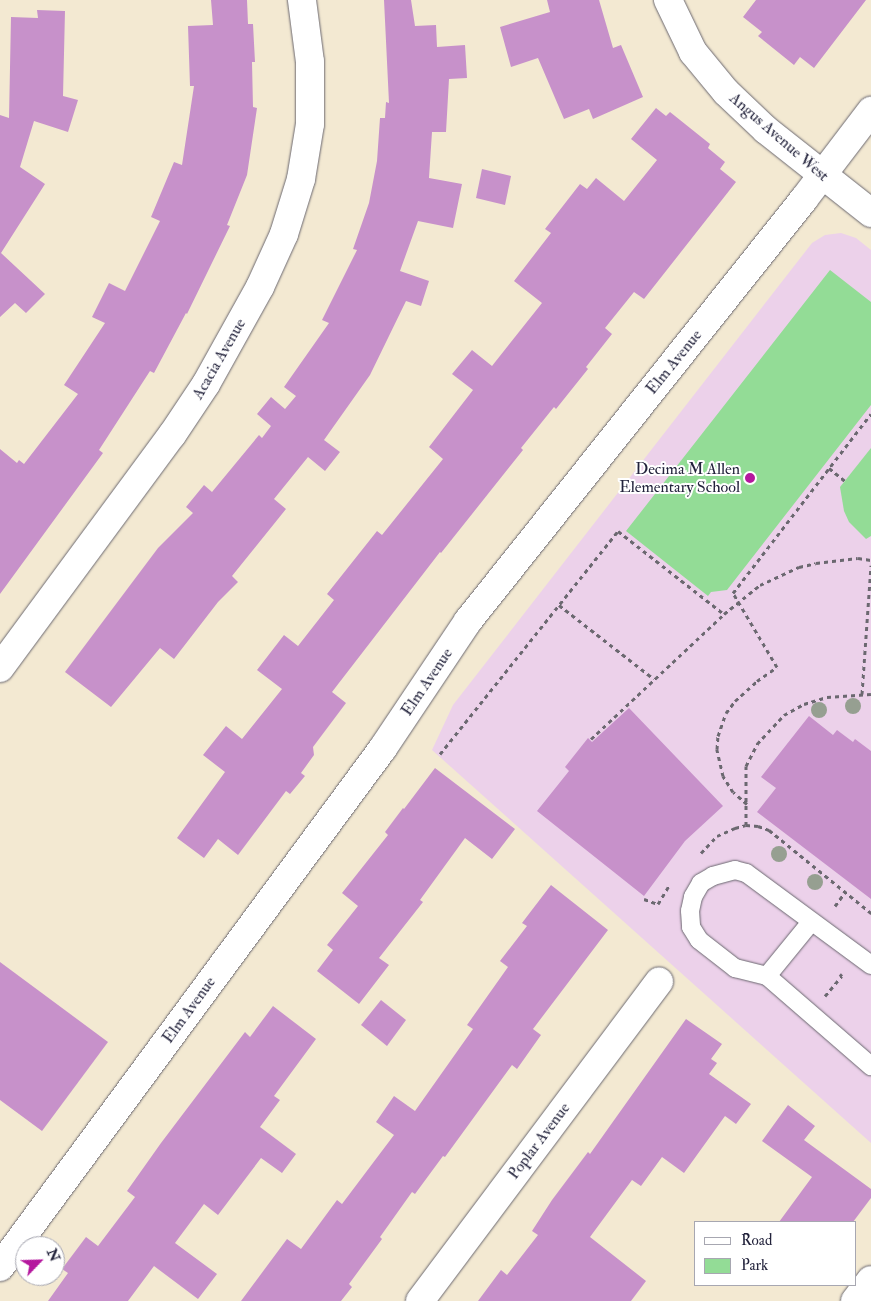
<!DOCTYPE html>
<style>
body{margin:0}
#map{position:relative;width:871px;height:1301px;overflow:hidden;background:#f3e9d2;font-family:"IM FELL Double Pica",serif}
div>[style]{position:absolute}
.built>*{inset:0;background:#ecd1ea}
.green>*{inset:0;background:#93dc96}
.building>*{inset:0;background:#c791ca}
.path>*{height:3px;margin-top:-1.5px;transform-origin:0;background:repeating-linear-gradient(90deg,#6b6870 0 4px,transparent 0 8px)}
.roads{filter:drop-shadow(0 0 1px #6b6870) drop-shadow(0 0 1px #6b6870)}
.lane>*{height:18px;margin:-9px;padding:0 9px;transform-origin:9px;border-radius:9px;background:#fff}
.street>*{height:28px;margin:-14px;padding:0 14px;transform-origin:14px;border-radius:14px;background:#fff}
.trees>*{width:16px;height:16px;margin:-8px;border-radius:50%;background:#969f91}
.dots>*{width:14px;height:14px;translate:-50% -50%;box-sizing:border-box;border:2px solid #fff;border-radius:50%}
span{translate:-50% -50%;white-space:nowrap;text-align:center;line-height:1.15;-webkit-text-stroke:4px #fff;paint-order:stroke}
.street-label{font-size:16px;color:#22223b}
.poi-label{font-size:16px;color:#22223b}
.right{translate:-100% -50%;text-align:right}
.legend{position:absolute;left:694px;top:1221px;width:162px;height:65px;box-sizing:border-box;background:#fff;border:1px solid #a7a7b1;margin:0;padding:6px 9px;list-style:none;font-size:15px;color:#22223b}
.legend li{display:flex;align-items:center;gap:10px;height:25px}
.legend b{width:25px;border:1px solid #a7a7b1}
.north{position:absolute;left:15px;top:1236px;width:50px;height:50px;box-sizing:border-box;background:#fff;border:1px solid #a7a7b1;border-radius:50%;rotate:66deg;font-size:14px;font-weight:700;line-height:20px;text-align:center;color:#22223b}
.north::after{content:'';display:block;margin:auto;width:18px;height:22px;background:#b5179e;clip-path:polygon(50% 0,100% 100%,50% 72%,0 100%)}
</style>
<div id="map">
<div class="built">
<div style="clip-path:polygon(841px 233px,856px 238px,871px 250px,871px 1143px,432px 750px,453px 705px,812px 243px,825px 235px)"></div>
</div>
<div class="green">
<div style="clip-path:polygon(830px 270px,871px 302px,871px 405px,727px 590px,711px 592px,708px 596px,626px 531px)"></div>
<div style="clip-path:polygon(871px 448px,871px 536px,866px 539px,849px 522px,844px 511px,840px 487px)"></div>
</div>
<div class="building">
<div style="clip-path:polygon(211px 0,247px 0,248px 24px,253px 24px,255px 62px,252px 62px,253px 107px,257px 108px,247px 175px,227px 225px,230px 226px,187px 314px,186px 313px,154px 373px,150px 371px,99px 450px,103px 453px,0 594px,0 449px,17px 463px,19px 460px,24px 464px,78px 394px,64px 385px,105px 323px,92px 317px,109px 283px,125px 291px,160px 221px,151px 217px,174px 162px,182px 165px,194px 86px,190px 86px,188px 26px,213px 25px)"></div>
<div style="clip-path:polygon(384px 0,411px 0,415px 26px,436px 25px,437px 47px,465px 45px,467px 78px,449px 79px,446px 132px,432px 132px,429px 178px,462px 184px,453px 228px,418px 221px,400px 271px,429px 281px,421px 306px,406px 301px,370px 375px,324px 440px,340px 452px,325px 471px,308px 457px,274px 499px,286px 509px,232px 576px,238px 582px,218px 602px,174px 659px,160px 648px,111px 707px,65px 672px,158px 548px,193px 513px,186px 507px,204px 485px,212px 492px,259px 435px,262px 438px,271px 426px,257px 414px,271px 397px,285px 409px,296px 396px,284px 387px,329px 323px,322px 320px,357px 250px,353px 249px,369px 203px,377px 161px,380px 118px,385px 118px,386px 102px,389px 103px)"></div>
<div style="clip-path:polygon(547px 0,599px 0,613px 48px,621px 45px,643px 97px,593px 119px,589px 109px,564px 119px,538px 58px,511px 67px,500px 27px,550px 12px)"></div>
<div style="clip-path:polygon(756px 0,866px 0,814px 68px,800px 57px,794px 65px,758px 36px,762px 32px,743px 17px)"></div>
<div style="clip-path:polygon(37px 10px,65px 11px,63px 96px,78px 100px,68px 132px,34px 121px,20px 167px,45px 184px,1px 253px,45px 294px,26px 313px,15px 303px,0 317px,0 115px,9px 118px,11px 17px,38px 18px)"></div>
<div style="clip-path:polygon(656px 108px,666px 116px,670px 112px,710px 144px,708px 148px,725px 162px,720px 169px,736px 182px,644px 299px,634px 292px,605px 328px,612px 334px,586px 367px,588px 369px,556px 409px,554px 407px,521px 448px,523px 450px,441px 553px,440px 552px,332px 692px,346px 703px,313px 747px,314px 755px,301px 773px,305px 776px,290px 794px,286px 791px,238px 855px,218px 839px,204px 858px,177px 838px,225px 772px,203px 755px,226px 726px,242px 739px,282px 689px,257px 670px,284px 635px,298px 646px,334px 600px,327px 594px,377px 531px,382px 535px,443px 459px,429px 447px,473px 390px,452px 374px,472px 350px,492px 366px,542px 303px,514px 281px,551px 233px,545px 229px,580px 184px,587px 189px,596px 178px,624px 201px,657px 160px,631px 139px)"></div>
<div style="clip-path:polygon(482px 169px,511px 176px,505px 205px,476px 198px)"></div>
<div style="clip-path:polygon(629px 708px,723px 806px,685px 841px,644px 896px,537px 811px,569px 771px,565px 767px,588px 738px,592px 742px)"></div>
<div style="clip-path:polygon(809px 716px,833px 735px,837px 730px,853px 742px,855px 739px,871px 751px,871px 899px,757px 812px,776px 788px,761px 777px)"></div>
<div style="clip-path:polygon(435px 768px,515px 829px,492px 859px,465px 838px,420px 900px,423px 902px,379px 958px,389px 965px,359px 1004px,317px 971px,333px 950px,327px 945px,358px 906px,342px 893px,388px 835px,385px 832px,403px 808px,404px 809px)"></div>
<div style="clip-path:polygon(551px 885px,608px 930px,533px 1029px,541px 1035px,517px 1069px,512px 1065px,445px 1157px,443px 1156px,415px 1194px,412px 1192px,380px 1237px,382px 1239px,349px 1284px,352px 1287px,341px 1301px,241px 1301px,287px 1239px,301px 1249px,337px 1200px,342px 1204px,394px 1135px,376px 1122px,394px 1096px,415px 1111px,473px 1029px,467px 1025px,508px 967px,500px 961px,527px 926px,522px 923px)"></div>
<div style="clip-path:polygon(0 962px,108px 1042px,42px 1131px,0 1100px)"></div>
<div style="clip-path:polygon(381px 1000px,406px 1020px,387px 1046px,361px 1025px)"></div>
<div style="clip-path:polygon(273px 1006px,316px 1039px,274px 1096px,280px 1100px,260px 1127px,296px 1154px,282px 1173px,261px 1158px,218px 1215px,204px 1204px,175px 1243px,217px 1274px,198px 1299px,154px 1266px,128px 1301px,48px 1301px,68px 1273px,62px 1269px,86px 1237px,98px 1246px,135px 1197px,127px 1191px,161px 1143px,245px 1032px,250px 1037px)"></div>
<div style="clip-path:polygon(686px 1019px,722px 1044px,711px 1059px,717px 1063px,709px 1074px,751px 1104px,736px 1124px,725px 1116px,684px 1173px,662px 1157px,641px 1186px,632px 1180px,590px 1237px,646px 1281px,631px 1301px,478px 1301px,501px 1270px,507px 1275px,538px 1235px,532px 1231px,552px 1200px,588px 1152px,590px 1154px)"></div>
<div style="clip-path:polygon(788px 1105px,815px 1126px,804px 1140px,871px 1189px,871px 1198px,853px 1222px,779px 1222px,812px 1177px,762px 1141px)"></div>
</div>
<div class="path">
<div style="left:829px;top:468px;width:21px;rotate:39deg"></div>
<div style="left:559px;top:605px;width:120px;rotate:37.9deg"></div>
<div style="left:862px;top:694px;width:129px;rotate:-86deg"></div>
<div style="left:591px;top:739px;width:183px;rotate:-43.2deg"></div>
<div style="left:724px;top:614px;width:46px;rotate:-38.9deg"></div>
<div style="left:760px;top:585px;width:43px;rotate:-24.8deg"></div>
<div style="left:799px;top:567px;width:17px;rotate:-13deg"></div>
<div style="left:816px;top:563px;width:42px;rotate:-6.8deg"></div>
<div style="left:858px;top:558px;width:13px;rotate:9deg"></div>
<div style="left:440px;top:754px;width:285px;rotate:-51.4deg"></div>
<div style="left:618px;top:531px;width:135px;rotate:38.1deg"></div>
<div style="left:747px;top:804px;width:18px;rotate:-139deg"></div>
<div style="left:733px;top:792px;width:19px;rotate:-122deg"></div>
<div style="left:723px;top:776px;width:28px;rotate:-103deg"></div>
<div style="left:717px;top:749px;width:13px;rotate:-86deg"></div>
<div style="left:718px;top:736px;width:24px;rotate:-71deg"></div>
<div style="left:726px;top:713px;width:15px;rotate:-53deg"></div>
<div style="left:735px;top:701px;width:30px;rotate:-42deg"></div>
<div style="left:757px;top:681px;width:24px;rotate:-35deg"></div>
<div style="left:777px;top:667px;width:86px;rotate:-120.7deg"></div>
<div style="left:733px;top:593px;width:226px;rotate:-52.4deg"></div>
<div style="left:746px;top:825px;width:59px;rotate:-90deg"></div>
<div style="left:746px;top:766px;width:25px;rotate:-63deg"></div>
<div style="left:757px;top:744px;width:40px;rotate:-47deg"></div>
<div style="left:784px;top:715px;width:23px;rotate:-29deg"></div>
<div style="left:804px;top:704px;width:24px;rotate:-17deg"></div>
<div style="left:827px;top:697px;width:44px;rotate:-3.9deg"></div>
<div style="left:701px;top:853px;width:23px;rotate:-47deg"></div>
<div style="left:717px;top:836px;width:20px;rotate:-24deg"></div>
<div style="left:735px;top:828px;width:11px;rotate:-15deg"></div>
<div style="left:746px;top:825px;width:12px;rotate:5deg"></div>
<div style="left:758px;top:826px;width:12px;rotate:20deg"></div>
<div style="left:769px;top:830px;width:132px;rotate:39.1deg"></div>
<div style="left:644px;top:899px;width:15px;rotate:20deg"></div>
<div style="left:658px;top:904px;width:23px;rotate:-59deg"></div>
<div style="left:835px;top:906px;width:17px;rotate:-54deg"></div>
<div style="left:825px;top:996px;width:26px;rotate:-50deg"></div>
<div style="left:842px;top:976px;width:3px;rotate:-135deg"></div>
</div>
<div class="roads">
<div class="lane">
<div style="left:871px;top:965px;width:155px;rotate:-143.6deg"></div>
<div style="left:746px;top:873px;width:11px;rotate:-165deg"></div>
<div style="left:735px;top:870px;width:23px;rotate:165deg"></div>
<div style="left:713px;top:876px;width:14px;rotate:150deg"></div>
<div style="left:701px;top:883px;width:16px;rotate:120deg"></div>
<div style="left:693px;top:897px;width:14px;rotate:102deg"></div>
<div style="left:690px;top:911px;width:16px;rotate:86deg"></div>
<div style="left:691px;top:927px;width:15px;rotate:58deg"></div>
<div style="left:699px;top:940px;width:46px;rotate:37.9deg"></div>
<div style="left:735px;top:968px;width:33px;rotate:14deg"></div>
<div style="left:767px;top:976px;width:138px;rotate:40.9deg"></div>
<div style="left:767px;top:976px;width:70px;rotate:-50.8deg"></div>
</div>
<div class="street">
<div style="left:668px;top:0;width:58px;rotate:64.3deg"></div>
<div style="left:693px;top:52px;width:52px;rotate:50.5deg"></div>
<div style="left:726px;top:92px;width:55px;rotate:43.5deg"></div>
<div style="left:766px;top:130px;width:134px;rotate:38.3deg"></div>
<div style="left:0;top:668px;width:290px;rotate:-53.6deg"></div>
<div style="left:172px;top:435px;width:61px;rotate:-56.3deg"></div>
<div style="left:206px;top:384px;width:111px;rotate:-60.9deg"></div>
<div style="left:260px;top:287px;width:58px;rotate:-65.6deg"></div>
<div style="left:284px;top:234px;width:58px;rotate:-72.8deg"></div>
<div style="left:301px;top:179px;width:56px;rotate:-80.7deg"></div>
<div style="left:310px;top:124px;width:62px;rotate:-90deg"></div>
<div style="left:310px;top:62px;width:63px;rotate:-97.4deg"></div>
<div style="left:0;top:1267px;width:645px;rotate:-53.57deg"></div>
<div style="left:383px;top:748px;width:153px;rotate:-56.2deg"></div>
<div style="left:468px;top:621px;width:539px;rotate:-51.47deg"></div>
<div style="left:804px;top:199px;width:111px;rotate:-52.7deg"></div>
<div style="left:420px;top:1301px;width:399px;rotate:-53.2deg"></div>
<div style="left:855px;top:1301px;width:26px;rotate:-53deg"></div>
</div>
</div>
<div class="trees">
<div style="left:853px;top:706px"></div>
<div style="left:819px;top:710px"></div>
<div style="left:779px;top:854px"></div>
<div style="left:815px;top:882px"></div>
</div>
<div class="dots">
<div style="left:750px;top:478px;background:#b5179e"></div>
</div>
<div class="street-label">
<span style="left:779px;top:137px;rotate:41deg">Angus Avenue West</span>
<span style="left:219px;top:359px;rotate:-60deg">Acacia Avenue</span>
<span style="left:674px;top:362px;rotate:-51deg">Elm Avenue</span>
<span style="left:427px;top:682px;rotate:-56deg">Elm Avenue</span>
<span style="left:189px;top:1010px;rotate:-54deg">Elm Avenue</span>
<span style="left:539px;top:1141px;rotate:-53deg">Poplar Avenue</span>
</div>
<div class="poi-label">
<span class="right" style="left:740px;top:478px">Decima M Allen<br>Elementary School</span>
</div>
<ul class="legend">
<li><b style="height:6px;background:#fff"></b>Road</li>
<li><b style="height:14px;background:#93dc96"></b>Park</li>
</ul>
<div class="north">N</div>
</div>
